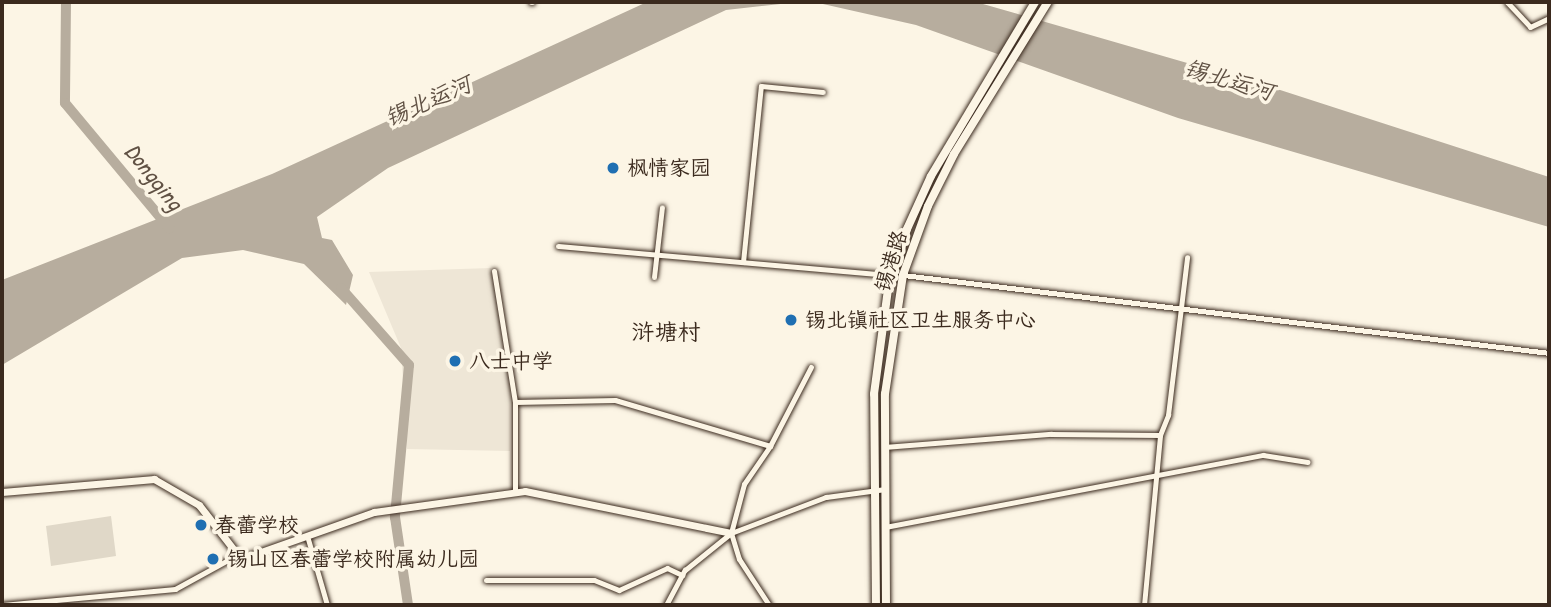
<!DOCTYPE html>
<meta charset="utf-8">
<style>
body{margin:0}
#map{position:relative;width:1551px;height:607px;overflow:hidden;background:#fcf5e5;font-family:"Patrick Hand","LXGW WenKai TC",sans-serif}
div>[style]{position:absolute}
.built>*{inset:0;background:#eee6d6}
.green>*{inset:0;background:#e0d8c8}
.water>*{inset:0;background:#b7ad9e}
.river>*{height:10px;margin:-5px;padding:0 5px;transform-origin:5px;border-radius:5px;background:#b7ad9e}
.roads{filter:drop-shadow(0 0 2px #3b2a1e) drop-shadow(0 0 2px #3b2a1e)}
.street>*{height:5px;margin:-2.5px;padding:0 2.5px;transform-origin:2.5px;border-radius:2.5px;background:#fcf5e5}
.secondary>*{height:7px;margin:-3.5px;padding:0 3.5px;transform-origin:3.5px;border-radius:3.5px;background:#fcf5e5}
.primary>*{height:8px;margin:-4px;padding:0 4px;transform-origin:4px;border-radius:4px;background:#fcf5e5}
.dots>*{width:19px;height:19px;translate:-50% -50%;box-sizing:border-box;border:4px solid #fcf5e5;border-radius:50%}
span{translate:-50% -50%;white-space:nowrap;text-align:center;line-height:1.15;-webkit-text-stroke:7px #fcf5e5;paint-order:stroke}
.poi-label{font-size:21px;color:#3b2a1e}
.left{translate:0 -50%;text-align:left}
.street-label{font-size:21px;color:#3b2a1e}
.water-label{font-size:23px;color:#605144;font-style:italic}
.neighbourhood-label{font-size:23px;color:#3b2a1e}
.frame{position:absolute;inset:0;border:4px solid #3b2a1e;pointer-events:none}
</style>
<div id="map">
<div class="built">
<div style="clip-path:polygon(491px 268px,510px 373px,510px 451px,407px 449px,401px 348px,369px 272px)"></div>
</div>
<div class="green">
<div style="clip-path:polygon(111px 516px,116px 556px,51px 566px,46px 526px)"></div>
</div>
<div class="water">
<div style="clip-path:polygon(647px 2px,799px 2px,726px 10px,388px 168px,317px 217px,322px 238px,332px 240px,353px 275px,346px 305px,304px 264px,243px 250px,182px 258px,2px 365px,2px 280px,272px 174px)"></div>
<div style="clip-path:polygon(814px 2px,976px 2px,1274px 88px,1549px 177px,1549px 227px,1178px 118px,916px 25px)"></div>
</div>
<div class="river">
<div style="left:66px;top:2px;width:101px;rotate:90.6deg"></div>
<div style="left:65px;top:103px;width:163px;rotate:50.2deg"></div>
<div style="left:341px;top:288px;width:103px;rotate:48.6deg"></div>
<div style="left:409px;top:365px;width:153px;rotate:95.3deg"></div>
<div style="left:395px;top:517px;width:89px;rotate:81.6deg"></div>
</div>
<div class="roads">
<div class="street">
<div style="left:531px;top:2px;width:1px"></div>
<div style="left:1507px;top:2px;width:34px;rotate:47deg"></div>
<div style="left:1530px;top:27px;width:21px;rotate:-25deg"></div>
<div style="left:558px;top:246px;width:335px;rotate:5deg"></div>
<div style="left:743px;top:262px;width:177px;rotate:-84.2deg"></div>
<div style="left:761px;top:86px;width:62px;rotate:5.5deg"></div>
<div style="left:494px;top:271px;width:133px;rotate:80.9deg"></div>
<div style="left:515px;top:402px;width:91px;rotate:90deg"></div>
<div style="left:903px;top:275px;width:651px;rotate:6.88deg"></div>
<div style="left:654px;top:277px;width:70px;rotate:-83.5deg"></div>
<div style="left:515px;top:402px;width:100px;rotate:-1.1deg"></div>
<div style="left:615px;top:400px;width:162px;rotate:16.5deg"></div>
<div style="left:884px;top:447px;width:168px;rotate:-4.5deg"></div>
<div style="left:1051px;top:434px;width:109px;rotate:0.5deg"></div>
<div style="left:885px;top:527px;width:385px;rotate:-10.8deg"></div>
<div style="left:1263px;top:455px;width:45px;rotate:9deg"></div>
<div style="left:308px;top:539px;width:69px;rotate:73.9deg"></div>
<div style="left:486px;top:580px;width:108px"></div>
<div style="left:594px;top:580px;width:27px;rotate:22deg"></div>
<div style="left:619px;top:590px;width:53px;rotate:-24.6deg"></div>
<div style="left:667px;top:568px;width:17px;rotate:25deg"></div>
<div style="left:2px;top:605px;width:174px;rotate:-5.3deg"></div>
<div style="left:175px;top:589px;width:71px;rotate:-28.7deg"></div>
<div style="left:666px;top:605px;width:40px;rotate:-62deg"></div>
<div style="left:685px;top:570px;width:59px;rotate:-38.8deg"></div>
<div style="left:731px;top:533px;width:102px;rotate:-20.8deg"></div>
<div style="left:826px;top:497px;width:60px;rotate:-7.7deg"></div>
<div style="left:769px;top:605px;width:55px;rotate:-123.1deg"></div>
<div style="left:739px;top:559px;width:27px;rotate:-107deg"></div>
<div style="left:731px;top:533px;width:51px;rotate:-75.1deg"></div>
<div style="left:744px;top:484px;width:46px;rotate:-55.6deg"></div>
<div style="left:770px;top:446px;width:89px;rotate:-62.6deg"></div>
<div style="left:1144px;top:605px;width:171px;rotate:-84.6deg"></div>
<div style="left:1160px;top:435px;width:22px;rotate:-68deg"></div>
<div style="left:1168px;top:415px;width:159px;rotate:-83.1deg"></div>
</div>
<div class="secondary">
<div style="left:2px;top:492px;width:153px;rotate:-4.9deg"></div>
<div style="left:154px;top:479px;width:52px;rotate:30deg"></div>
<div style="left:199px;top:505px;width:68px;rotate:52.1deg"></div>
<div style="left:241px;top:559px;width:141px;rotate:-19.5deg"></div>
<div style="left:374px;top:512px;width:152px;rotate:-7.9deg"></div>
<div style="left:525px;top:491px;width:210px;rotate:11.5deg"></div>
</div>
<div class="primary">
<div style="left:876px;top:605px;width:211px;rotate:-90.5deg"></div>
<div style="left:874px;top:394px;width:106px;rotate:-82.4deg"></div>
<div style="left:888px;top:289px;width:63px;rotate:-72.4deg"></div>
<div style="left:907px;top:229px;width:58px;rotate:-65.6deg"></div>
<div style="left:931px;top:176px;width:203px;rotate:-59.1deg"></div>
<div style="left:886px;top:605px;width:211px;rotate:-90.3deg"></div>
<div style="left:885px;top:394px;width:120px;rotate:-81.4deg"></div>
<div style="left:903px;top:275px;width:73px;rotate:-70.1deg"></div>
<div style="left:928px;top:206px;width:58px;rotate:-63.4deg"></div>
<div style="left:954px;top:154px;width:179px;rotate:-58.3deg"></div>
</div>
</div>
<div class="dots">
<div style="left:613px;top:168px;background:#1f6fb2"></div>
<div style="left:791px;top:320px;background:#1f6fb2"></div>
<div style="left:455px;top:361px;background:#1f6fb2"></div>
<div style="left:201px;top:525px;background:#1f6fb2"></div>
<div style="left:213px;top:559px;background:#1f6fb2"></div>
</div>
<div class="poi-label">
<span class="left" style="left:627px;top:168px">枫情家园</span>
<span class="left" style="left:805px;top:320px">锡北镇社区卫生服务中心</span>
<span class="left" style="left:469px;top:361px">八士中学</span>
<span class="left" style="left:215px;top:525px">春蕾学校</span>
<span class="left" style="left:227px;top:559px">锡山区春蕾学校附属幼儿园</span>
</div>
<div class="street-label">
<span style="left:891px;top:261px;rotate:-73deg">锡港路</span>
</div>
<div class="water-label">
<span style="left:1229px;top:80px;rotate:16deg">锡北运河</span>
<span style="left:428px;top:101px;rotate:-24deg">锡北运河</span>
<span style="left:154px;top:177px;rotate:51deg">Dongqing</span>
</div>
<div class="neighbourhood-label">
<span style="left:666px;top:332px">浒塘村</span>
</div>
<div class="frame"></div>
</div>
